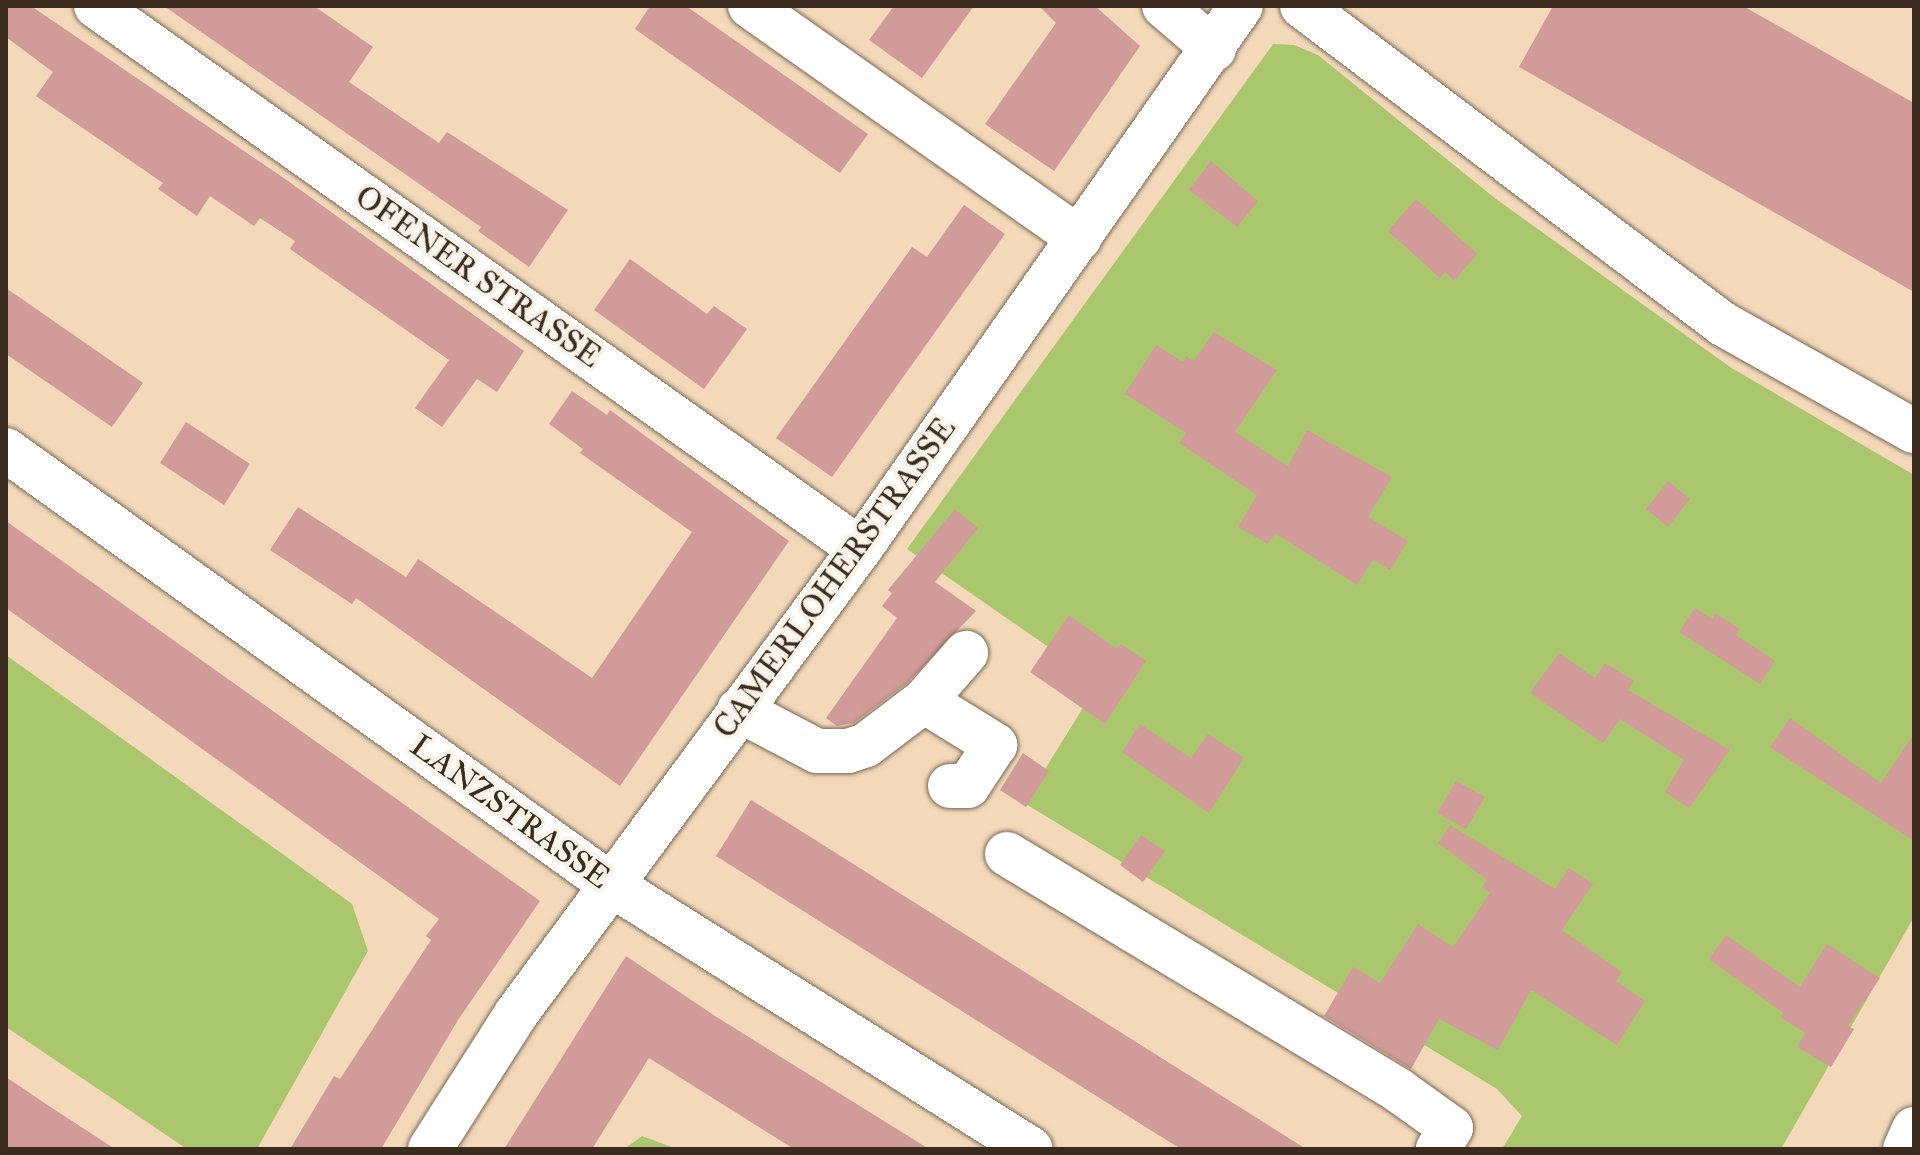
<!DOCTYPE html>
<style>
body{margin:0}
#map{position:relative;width:1920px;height:1155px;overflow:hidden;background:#f3d9ba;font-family:"IM FELL Great Primer",serif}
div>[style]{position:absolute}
.green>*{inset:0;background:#abc76d}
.building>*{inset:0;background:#d09b98}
.roads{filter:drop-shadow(0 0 2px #7b6755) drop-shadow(0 0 2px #7b6755)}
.minor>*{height:44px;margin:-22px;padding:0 22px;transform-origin:22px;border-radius:22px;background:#fff}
span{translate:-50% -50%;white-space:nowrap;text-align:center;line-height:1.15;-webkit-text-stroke:8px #f7f3e8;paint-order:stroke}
.street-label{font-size:32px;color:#3b2a1e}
.frame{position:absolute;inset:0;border:8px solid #3b2a1e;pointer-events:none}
</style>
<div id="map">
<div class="green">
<div style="clip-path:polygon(1273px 44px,1294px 45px,1318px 55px,1496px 199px,1730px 367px,1914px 475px,1914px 917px,1781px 1149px,1502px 1149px,1522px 1116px,1497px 1089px,1024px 803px,1099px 682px,907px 549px)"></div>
<div style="clip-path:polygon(6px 655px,352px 904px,368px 951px,257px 1149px,187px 1149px,6px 1027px)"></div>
<div style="clip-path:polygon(642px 1136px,677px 1149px,624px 1149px)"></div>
</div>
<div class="building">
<div style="clip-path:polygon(6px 6px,31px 6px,288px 181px,524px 351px,497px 392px,477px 379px,442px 427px,415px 408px,449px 360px,290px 249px,295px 241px,260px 218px,254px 226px,210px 196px,197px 216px,158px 189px,163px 183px,36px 96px,53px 72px,6px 37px)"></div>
<div style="clip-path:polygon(164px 6px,314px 6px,373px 47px,349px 82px,439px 143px,447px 132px,568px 210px,529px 267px,478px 231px,481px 227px)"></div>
<div style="clip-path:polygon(650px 6px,686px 6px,868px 134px,840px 173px,635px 29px)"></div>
<div style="clip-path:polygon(894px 6px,974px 6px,922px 78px,869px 40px)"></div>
<div style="clip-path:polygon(1039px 6px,1095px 6px,1140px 46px,1054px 171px,985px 124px,1056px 23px)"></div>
<div style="clip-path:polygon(1553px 6px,1743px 6px,1914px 103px,1914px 292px,1519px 67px)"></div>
<div style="clip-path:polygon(1211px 161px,1258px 201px,1237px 227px,1189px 190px)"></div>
<div style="clip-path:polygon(1416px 199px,1477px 254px,1454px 281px,1445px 272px,1440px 278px,1388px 231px)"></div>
<div style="clip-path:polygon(964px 205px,1005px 234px,832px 477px,776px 438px,912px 247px,927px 257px)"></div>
<div style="clip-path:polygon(630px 259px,707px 314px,714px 306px,747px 329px,704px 389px,594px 310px)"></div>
<div style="clip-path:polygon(6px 288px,143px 383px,112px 427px,6px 354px)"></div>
<div style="clip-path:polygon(1214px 332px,1277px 370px,1235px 432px,1288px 466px,1307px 430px,1392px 477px,1368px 517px,1408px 541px,1390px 570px,1373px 560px,1357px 585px,1275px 533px,1268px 544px,1238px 527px,1257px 495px,1179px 443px,1186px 433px,1125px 394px,1156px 345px,1183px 362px,1186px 356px,1194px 361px)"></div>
<div style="clip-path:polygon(572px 391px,607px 415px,610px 410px,789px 541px,620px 786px,356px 598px,352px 604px,270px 550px,298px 507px,406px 577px,418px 559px,592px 678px,692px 532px,580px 453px,583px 449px,549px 424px)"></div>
<div style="clip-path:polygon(186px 422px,250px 464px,224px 505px,160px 463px)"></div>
<div style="clip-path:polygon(1668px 481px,1690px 499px,1668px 527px,1646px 509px)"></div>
<div style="clip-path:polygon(955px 509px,978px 528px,935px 582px,976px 611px,907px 683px,854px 723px,837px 726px,826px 718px,897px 618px,882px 606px,892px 593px,888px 590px)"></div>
<div style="clip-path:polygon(6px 521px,540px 901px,458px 1020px,381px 1149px,290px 1149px,334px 1076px,340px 1079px,431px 940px,426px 936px,439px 919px,6px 608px)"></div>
<div style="clip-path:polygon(1695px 608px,1712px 619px,1715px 613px,1740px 629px,1736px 635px,1775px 661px,1760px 684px,1679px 632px)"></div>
<div style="clip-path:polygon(1069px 615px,1117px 649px,1121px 644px,1146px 661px,1105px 724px,1030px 672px)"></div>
<div style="clip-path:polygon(1559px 653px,1595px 678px,1605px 663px,1634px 681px,1628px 690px,1730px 750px,1689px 808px,1665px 792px,1684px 760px,1620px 719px,1603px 743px,1530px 693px)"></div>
<div style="clip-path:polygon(1790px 718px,1881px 783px,1914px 734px,1914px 841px,1770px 747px)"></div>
<div style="clip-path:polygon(1140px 724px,1191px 758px,1208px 734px,1244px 758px,1209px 813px,1122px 752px)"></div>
<div style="clip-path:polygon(1023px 753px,1049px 771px,1026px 807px,1000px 790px)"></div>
<div style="clip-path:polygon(1456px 781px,1485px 797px,1466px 829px,1437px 813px)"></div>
<div style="clip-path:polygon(751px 800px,801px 831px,1306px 1149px,1181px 1149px,1155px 1133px,716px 856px)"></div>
<div style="clip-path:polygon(1450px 825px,1555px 889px,1569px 868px,1593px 884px,1562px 930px,1622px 972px,1616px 981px,1645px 1001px,1617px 1045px,1531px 990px,1498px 1050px,1439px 1019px,1411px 1069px,1324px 1016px,1353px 967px,1380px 983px,1418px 924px,1453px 947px,1490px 893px,1482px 887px,1487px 880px,1438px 843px)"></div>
<div style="clip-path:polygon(1141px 835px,1165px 851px,1143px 882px,1120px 865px)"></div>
<div style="clip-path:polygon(1726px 935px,1800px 987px,1827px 944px,1880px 978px,1848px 1026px,1854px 1029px,1831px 1067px,1797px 1047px,1805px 1033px,1780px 1017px,1783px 1013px,1709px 959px)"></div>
<div style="clip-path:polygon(626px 956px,715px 1016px,929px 1149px,794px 1149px,649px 1058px,592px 1149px,504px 1149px)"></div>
<div style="clip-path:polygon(6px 1077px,46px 1104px,115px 1149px,6px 1149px)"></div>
</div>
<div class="roads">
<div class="minor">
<div style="left:96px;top:6px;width:937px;rotate:35.4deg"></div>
<div style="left:750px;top:6px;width:403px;rotate:35.2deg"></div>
<div style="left:1164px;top:6px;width:66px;rotate:40.7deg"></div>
<div style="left:1302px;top:6px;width:528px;rotate:37.07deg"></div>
<div style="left:1723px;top:324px;width:219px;rotate:29.3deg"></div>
<div style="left:6px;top:450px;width:744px;rotate:35.7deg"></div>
<div style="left:610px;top:884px;width:497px;rotate:32.2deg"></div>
<div style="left:924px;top:701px;width:84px;rotate:31.8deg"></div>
<div style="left:995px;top:745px;width:49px;rotate:123.4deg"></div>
<div style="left:968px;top:786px;width:18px;rotate:180deg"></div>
<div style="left:739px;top:710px;width:88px;rotate:27.7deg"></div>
<div style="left:817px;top:751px;width:31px"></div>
<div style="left:848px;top:751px;width:19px;rotate:-18deg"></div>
<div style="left:866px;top:745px;width:73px;rotate:-37.2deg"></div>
<div style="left:924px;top:701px;width:64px;rotate:-48.8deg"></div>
<div style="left:1007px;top:854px;width:457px;rotate:31.1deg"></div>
<div style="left:1398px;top:1090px;width:65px;rotate:35.6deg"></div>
<div style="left:1451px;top:1128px;width:25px;rotate:122deg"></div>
<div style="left:430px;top:1149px;width:160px;rotate:-57.5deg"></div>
<div style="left:516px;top:1014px;width:578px;rotate:-53.51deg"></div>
<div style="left:860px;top:549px;width:663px;rotate:-54.94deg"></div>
<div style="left:1905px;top:1149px;width:22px;rotate:-66deg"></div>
</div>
</div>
<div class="street-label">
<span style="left:478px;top:277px;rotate:35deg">OFENER STRASSE</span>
<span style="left:835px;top:578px;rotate:-54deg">CAMERLOHERSTRASSE</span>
<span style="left:510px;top:812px;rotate:36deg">LANZSTRASSE</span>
</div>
<div class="frame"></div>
</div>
